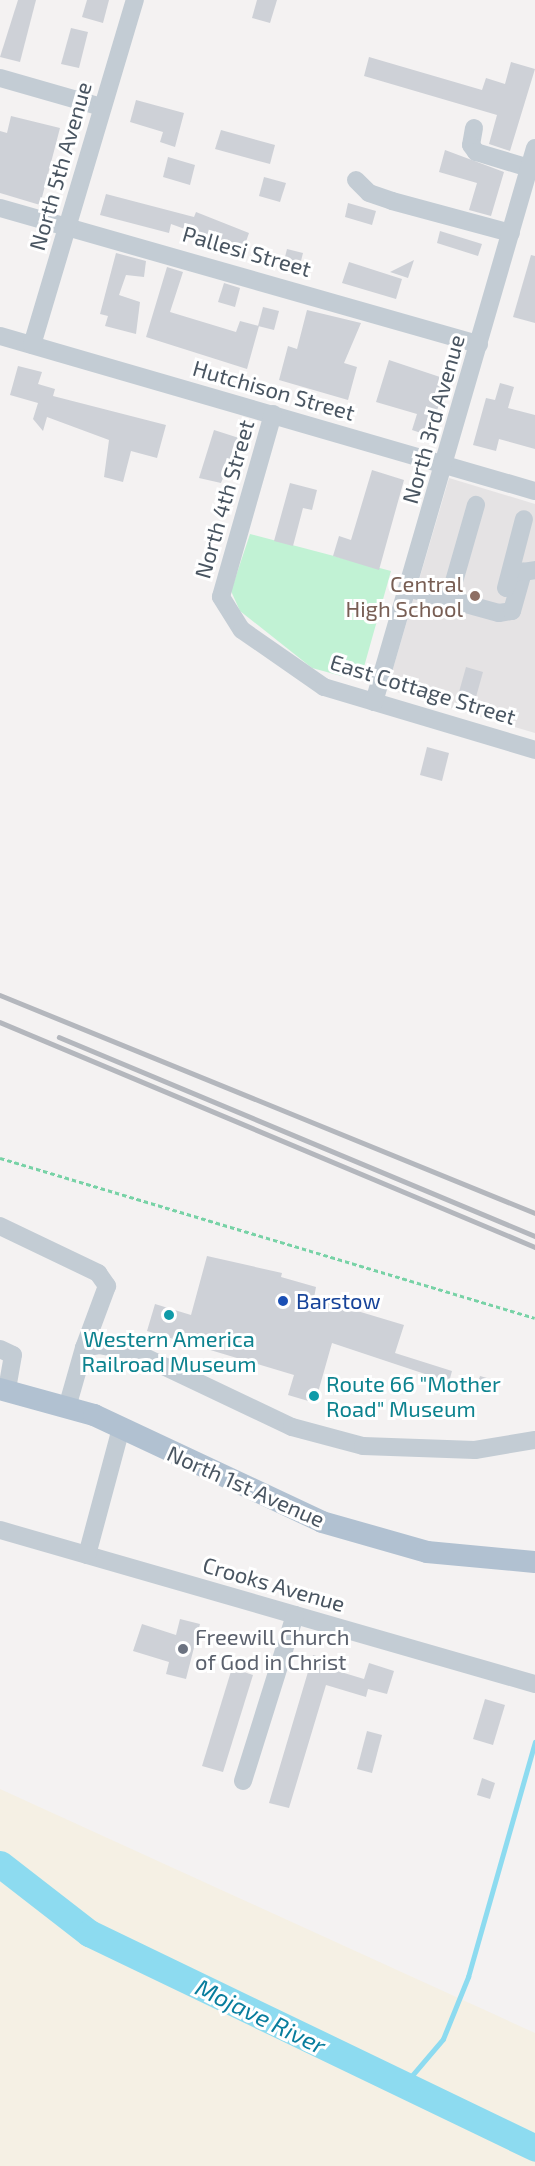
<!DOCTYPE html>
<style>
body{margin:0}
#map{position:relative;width:535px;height:2166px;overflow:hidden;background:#f4f2f2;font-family:"Exo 2",sans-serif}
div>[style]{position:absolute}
.education>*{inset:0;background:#e5e3e4}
.green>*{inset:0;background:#c1f2d4}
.sand>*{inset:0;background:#f5f0e4}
.stream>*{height:4.5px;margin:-2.25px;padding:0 2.25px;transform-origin:2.25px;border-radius:2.25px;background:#8ddbf0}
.river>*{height:27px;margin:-13.5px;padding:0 13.5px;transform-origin:13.5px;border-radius:13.5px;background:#8ddbf0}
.building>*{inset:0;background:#ced1d7}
.path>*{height:3px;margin-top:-1.5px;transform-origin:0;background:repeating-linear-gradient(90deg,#77d2a6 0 4.5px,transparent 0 7.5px)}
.minor>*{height:18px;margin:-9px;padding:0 9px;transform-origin:9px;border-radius:9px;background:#c3ccd4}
.major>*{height:22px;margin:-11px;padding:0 11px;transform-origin:11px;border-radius:11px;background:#b1c1d1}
.rail>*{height:4.5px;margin:-2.25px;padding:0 2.25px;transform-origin:2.25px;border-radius:2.25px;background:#b4b7bd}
.dots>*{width:16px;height:16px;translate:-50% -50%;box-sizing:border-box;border:3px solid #fff;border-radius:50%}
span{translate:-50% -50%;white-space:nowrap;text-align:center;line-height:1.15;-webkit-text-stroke:6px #fff;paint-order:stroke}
.street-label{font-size:22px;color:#495561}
.education-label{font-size:22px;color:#785e54}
.right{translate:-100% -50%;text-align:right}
.transit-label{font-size:22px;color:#164399}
.left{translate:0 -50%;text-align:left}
.culture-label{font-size:22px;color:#0d838f}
.worship-label{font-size:22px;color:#5b616d}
.water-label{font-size:24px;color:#087d9d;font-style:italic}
</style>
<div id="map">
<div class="education">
<div style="clip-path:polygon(449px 478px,535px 504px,535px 733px,387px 689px)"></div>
</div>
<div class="green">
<div style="clip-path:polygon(250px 534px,391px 571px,360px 681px,312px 668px,240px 611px,231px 591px)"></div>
</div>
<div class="sand">
<div style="clip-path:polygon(0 1789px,535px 2033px,535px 2166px,0 2166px)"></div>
</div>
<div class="stream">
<div style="left:404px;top:2085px;width:60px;rotate:-49.7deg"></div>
<div style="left:443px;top:2039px;width:67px;rotate:-68deg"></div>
<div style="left:468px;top:1977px;width:244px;rotate:-74.1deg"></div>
</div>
<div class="river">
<div style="left:0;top:1864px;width:113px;rotate:37.8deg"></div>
<div style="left:89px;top:1933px;width:495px;rotate:25.7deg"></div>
</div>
<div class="building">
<div style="clip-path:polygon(18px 0,36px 0,20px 62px,0 57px)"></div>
<div style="clip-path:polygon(87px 0,109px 0,103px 23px,82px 17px)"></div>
<div style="clip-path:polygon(257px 0,277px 0,270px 23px,252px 18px)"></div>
<div style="clip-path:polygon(71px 28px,88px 32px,79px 68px,61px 64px)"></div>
<div style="clip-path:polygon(369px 57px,482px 90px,486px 78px,505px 84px,511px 62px,535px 69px,510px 151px,489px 144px,497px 115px,364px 76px)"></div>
<div style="clip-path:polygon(136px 100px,184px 113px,175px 147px,160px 142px,163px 132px,130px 122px)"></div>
<div style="clip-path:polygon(11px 116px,60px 128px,40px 205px,0 193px,0 131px,7px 133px)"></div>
<div style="clip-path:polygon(221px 130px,275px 145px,270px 164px,215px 149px)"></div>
<div style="clip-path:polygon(445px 150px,504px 172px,491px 216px,469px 210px,477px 183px,439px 172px)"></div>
<div style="clip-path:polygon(168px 157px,195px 165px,190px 185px,163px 177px)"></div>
<div style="clip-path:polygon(264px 177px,286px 183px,280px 202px,259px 196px)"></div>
<div style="clip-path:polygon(106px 194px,194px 217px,196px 212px,249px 233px,243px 250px,171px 224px,169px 233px,100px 215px)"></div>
<div style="clip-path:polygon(348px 203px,376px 211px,372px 225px,345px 217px)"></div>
<div style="clip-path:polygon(440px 231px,482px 244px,478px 256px,437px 243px)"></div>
<div style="clip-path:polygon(287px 249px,303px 253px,298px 273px,282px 269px)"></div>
<div style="clip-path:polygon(116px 253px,146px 261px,144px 277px,126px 275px,119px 295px,140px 302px,136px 334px,105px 326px,108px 316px,100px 314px)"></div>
<div style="clip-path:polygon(531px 255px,535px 256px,535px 323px,513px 317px)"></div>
<div style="clip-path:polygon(414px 260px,408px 278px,390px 272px)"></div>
<div style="clip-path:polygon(349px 262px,402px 279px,396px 299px,342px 283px)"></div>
<div style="clip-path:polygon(167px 267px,183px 272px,170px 312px,236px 332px,240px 321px,259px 326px,247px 369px,146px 337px)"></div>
<div style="clip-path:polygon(224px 283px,240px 288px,235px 307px,218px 302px)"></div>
<div style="clip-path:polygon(263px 307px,279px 311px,274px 330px,258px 326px)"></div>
<div style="clip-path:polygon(307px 310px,361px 323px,344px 363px,357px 367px,348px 400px,279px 380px,288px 346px,297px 349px)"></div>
<div style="clip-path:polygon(389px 360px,446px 379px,430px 436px,412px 430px,417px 414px,376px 402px)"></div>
<div style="clip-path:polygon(18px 366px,42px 372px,38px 384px,55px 389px,53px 396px,166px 425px,157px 458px,131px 451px,123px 482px,104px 477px,109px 440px,47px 417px,43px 431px,33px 419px,38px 403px,10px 395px)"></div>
<div style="clip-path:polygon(500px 383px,514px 387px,508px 408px,535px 415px,535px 449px,499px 439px,496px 451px,473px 445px,486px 398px,495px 400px)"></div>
<div style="clip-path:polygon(214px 430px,239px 438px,221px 483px,199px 478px)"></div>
<div style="clip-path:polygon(372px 470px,404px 480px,379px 570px,333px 556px,339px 536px,351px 540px)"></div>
<div style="clip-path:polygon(290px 483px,317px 490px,312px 510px,303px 508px,293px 546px,274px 541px)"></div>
<div style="clip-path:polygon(466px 667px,483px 672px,474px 704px,457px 699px)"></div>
<div style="clip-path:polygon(427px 747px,449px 753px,442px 781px,420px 775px)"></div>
<div style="clip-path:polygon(207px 1256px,282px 1273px,281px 1277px,316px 1287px,314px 1298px,404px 1325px,395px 1353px,452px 1371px,449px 1382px,332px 1343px,315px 1403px,288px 1395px,294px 1375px,147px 1331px,155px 1304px,191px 1315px)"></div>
<div style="clip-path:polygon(480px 1376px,494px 1380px,490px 1394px,476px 1389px)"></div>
<div style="clip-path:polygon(180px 1619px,200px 1624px,186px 1679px,166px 1674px,169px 1662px,133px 1651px,142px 1624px,176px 1635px)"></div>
<div style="clip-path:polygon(313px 1655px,333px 1661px,331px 1669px,364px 1679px,369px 1663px,394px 1671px,387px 1694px,368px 1689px,366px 1697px,326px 1685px,289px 1808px,269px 1803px)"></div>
<div style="clip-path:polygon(232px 1668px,253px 1675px,223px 1772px,202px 1766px)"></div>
<div style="clip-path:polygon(485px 1699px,505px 1705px,493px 1745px,473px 1739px)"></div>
<div style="clip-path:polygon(367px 1731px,382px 1735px,372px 1773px,357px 1769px)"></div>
<div style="clip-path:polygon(482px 1778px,495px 1783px,490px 1799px,477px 1795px)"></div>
</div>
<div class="path">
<div style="left:0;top:1158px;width:558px;rotate:16.65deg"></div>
</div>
<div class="minor">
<div style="left:0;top:78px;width:106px;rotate:15.9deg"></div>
<div style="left:474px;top:128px;width:17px;rotate:100deg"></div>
<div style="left:471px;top:145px;width:9px;rotate:54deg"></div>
<div style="left:476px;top:152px;width:55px;rotate:16.8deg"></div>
<div style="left:356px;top:180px;width:18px;rotate:45deg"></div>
<div style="left:369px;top:193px;width:24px;rotate:19deg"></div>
<div style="left:392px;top:201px;width:123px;rotate:15.1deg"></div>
<div style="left:0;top:208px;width:498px;rotate:15.9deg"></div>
<div style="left:0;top:336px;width:557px;rotate:16.16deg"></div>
<div style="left:32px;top:345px;width:360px;rotate:-73.4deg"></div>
<div style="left:273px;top:414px;width:190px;rotate:105.9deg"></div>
<div style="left:221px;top:597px;width:39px;rotate:58deg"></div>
<div style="left:242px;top:630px;width:100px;rotate:34.8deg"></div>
<div style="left:324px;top:687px;width:220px;rotate:16.6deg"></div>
<div style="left:408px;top:588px;width:94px;rotate:15.4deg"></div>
<div style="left:499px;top:613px;width:13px;rotate:-9deg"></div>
<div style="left:512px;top:611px;width:41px;rotate:-74.2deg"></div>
<div style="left:523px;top:572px;width:12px;rotate:-9deg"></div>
<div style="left:506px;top:588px;width:71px;rotate:-75.4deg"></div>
<div style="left:449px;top:599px;width:98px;rotate:-74deg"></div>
<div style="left:374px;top:702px;width:577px;rotate:-73.8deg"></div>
<div style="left:0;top:1226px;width:109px;rotate:25.6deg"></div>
<div style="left:98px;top:1273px;width:16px;rotate:55deg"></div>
<div style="left:107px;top:1286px;width:66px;rotate:110.4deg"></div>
<div style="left:0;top:1349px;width:14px;rotate:25deg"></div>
<div style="left:13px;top:1355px;width:36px;rotate:100deg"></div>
<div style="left:68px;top:1404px;width:58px;rotate:-74.1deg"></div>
<div style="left:84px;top:1348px;width:15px;rotate:-11deg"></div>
<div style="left:99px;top:1345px;width:36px;rotate:11deg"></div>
<div style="left:134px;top:1352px;width:175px;rotate:25.4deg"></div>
<div style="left:292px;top:1427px;width:73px;rotate:15deg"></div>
<div style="left:363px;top:1446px;width:112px;rotate:2deg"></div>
<div style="left:475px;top:1450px;width:61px;rotate:-9.5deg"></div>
<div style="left:0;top:1530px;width:557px;rotate:16.06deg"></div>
<div style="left:87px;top:1555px;width:131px;rotate:-75deg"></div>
<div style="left:243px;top:1781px;width:174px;rotate:-72.6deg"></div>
</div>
<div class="major">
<div style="left:0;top:1389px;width:98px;rotate:15.5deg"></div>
<div style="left:94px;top:1415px;width:252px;rotate:25.1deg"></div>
<div style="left:322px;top:1522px;width:109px;rotate:15.9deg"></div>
<div style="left:427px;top:1552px;width:108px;rotate:5.3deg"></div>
</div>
<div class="rail">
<div style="left:0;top:995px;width:578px;rotate:22.17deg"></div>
<div style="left:0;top:1022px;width:580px;rotate:22.81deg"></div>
<div style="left:59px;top:1037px;width:516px;rotate:22.69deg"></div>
</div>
<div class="dots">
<div style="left:475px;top:596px;background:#8d6e63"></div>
<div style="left:283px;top:1301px;background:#1a4fb4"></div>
<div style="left:169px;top:1315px;background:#0f9aa8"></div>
<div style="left:314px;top:1396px;background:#0f9aa8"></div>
<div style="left:183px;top:1649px;background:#6b7280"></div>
</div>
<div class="street-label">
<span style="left:60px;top:166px;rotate:-74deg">North 5th Avenue</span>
<span style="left:247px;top:251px;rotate:16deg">Pallesi Street</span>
<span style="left:274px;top:390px;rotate:16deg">Hutchison Street</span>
<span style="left:433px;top:419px;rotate:-74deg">North 3rd Avenue</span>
<span style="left:224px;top:499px;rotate:-74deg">North 4th Street</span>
<span style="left:423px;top:689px;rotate:17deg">East Cottage Street</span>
<span style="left:246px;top:1486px;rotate:24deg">North 1st Avenue</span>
<span style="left:274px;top:1584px;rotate:16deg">Crooks Avenue</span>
</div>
<div class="education-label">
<span class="right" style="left:463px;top:596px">Central<br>High School</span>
</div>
<div class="transit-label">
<span class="left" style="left:296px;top:1301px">Barstow</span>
</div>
<div class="culture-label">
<span style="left:169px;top:1351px">Western America<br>Railroad Museum</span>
<span class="left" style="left:326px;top:1396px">Route 66 "Mother<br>Road" Museum</span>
</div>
<div class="worship-label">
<span class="left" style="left:195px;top:1649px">Freewill Church<br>of God in Christ</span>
</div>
<div class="water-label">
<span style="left:261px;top:2016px;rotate:26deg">Mojave River</span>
</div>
</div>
